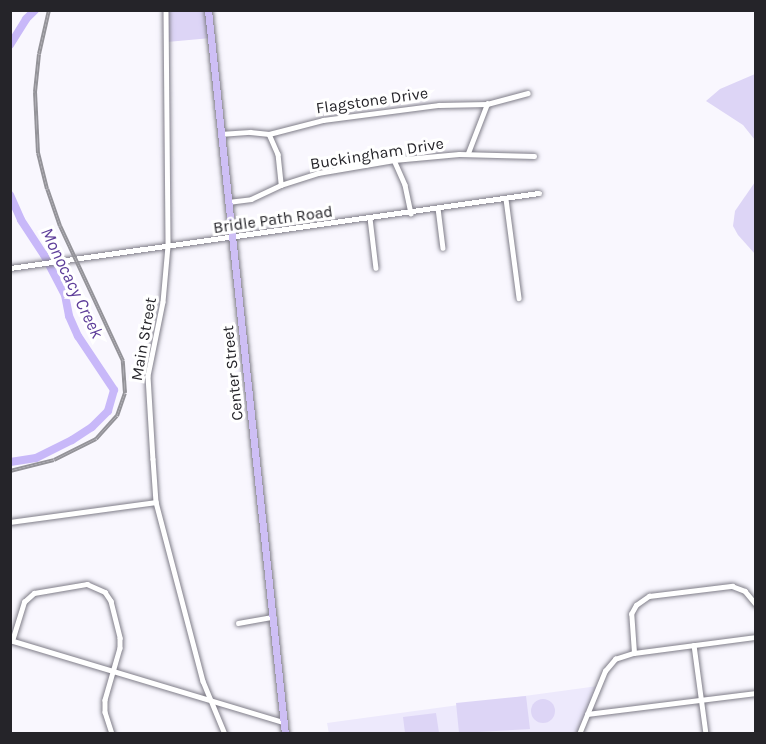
<!DOCTYPE html>
<style>
body{margin:0}
#map{position:relative;width:766px;height:744px;overflow:hidden;background:#f9f7fe;font-family:Karla,sans-serif}
div>[style]{position:absolute}
.built>*{inset:0;background:#ede9fc}
.green>*{inset:0;background:#ddd5f6}
.round{border-radius:50%}
.river>*{height:8px;margin:-4px;padding:0 4px;transform-origin:4px;border-radius:4px;background:#c8b8f9}
.roads{filter:drop-shadow(0 0 2px #7f7d88) drop-shadow(0 0 2px #7f7d88)}
.minor>*{height:4.5px;margin:-2.25px;padding:0 2.25px;transform-origin:2.25px;border-radius:2.25px;background:#fff}
.primary>*{height:7px;margin:-3.5px;padding:0 3.5px;transform-origin:3.5px;border-radius:3.5px;background:#cebff5}
.rail>*{height:4px;margin-top:-2px;transform-origin:0;background:repeating-linear-gradient(90deg,#fff 0 4.5px,#949399 0 9px);box-sizing:border-box;border-block:2px solid #949399}
span{translate:-50% -50%;white-space:nowrap;text-align:center;line-height:1.15;-webkit-text-stroke:6px #fff;paint-order:stroke}
.street-label{font-size:16px;color:#252429}
.water-label{font-size:18px;color:#5e3e9a;font-style:italic}
.frame{position:absolute;inset:0;border:12px solid #252429;pointer-events:none}
</style>
<div id="map">
<div class="built">
<div style="clip-path:polygon(598px 686px,580px 733px,329px 734px,327px 723px)"></div>
</div>
<div class="green">
<div style="clip-path:polygon(166px 11px,208px 11px,211px 38px,167px 42px)"></div>
<div style="clip-path:polygon(755px 74px,756px 74px,755px 140px,743px 125px,706px 101px,720px 89px)"></div>
<div style="clip-path:polygon(755px 182px,756px 254px,755px 254px,738px 235px,733px 226px,735px 211px)"></div>
<div style="clip-path:polygon(526px 696px,530px 729px,459px 733px,456px 703px)"></div>
<div class="round" style="left:531px;top:699px;width:24px;height:24px"></div>
<div style="clip-path:polygon(436px 713px,439px 733px,405px 733px,403px 717px)"></div>
</div>
<div class="river">
<div style="left:10px;top:45px;width:31px;rotate:-58deg"></div>
<div style="left:26px;top:19px;width:13px;rotate:-45deg"></div>
<div style="left:10px;top:195px;width:27px;rotate:66deg"></div>
<div style="left:21px;top:220px;width:42px;rotate:56.7deg"></div>
<div style="left:44px;top:255px;width:45px;rotate:62.3deg"></div>
<div style="left:65px;top:295px;width:21px;rotate:79deg"></div>
<div style="left:69px;top:316px;width:22px;rotate:66deg"></div>
<div style="left:78px;top:336px;width:65px;rotate:56.3deg"></div>
<div style="left:114px;top:390px;width:22px;rotate:106deg"></div>
<div style="left:108px;top:411px;width:23px;rotate:135deg"></div>
<div style="left:92px;top:427px;width:24px;rotate:147deg"></div>
<div style="left:72px;top:440px;width:40px;rotate:153.4deg"></div>
<div style="left:36px;top:458px;width:26px;rotate:171deg"></div>
</div>
<div class="roads">
<div class="minor">
<div style="left:166px;top:10px;width:236px;rotate:89.5deg"></div>
<div style="left:168px;top:246px;width:56px;rotate:95.1deg"></div>
<div style="left:163px;top:302px;width:76px;rotate:101.5deg"></div>
<div style="left:148px;top:376px;width:83px;rotate:86.6deg"></div>
<div style="left:153px;top:459px;width:43px;rotate:86deg"></div>
<div style="left:156px;top:502px;width:185px;rotate:75.3deg"></div>
<div style="left:203px;top:681px;width:57px;rotate:67.5deg"></div>
<div style="left:220px;top:134px;width:30px;rotate:-4deg"></div>
<div style="left:250px;top:132px;width:19px;rotate:6deg"></div>
<div style="left:269px;top:134px;width:56px;rotate:-14.5deg"></div>
<div style="left:323px;top:120px;width:117px;rotate:-7.4deg"></div>
<div style="left:439px;top:105px;width:48px;rotate:-1.2deg"></div>
<div style="left:487px;top:104px;width:42px;rotate:-15deg"></div>
<div style="left:269px;top:134px;width:22px;rotate:66deg"></div>
<div style="left:278px;top:154px;width:31px;rotate:84deg"></div>
<div style="left:468px;top:153px;width:53px;rotate:-68.8deg"></div>
<div style="left:394px;top:160px;width:27px;rotate:66deg"></div>
<div style="left:405px;top:185px;width:29px;rotate:78deg"></div>
<div style="left:506px;top:199px;width:100px;rotate:82.5deg"></div>
<div style="left:228px;top:202px;width:23px;rotate:-7deg"></div>
<div style="left:251px;top:199px;width:33px;rotate:-25deg"></div>
<div style="left:281px;top:185px;width:39px;rotate:-18deg"></div>
<div style="left:318px;top:173px;width:77px;rotate:-9.7deg"></div>
<div style="left:394px;top:160px;width:65px;rotate:-5.3deg"></div>
<div style="left:459px;top:154px;width:75px;rotate:1.5deg"></div>
<div style="left:438px;top:208px;width:40px;rotate:82.9deg"></div>
<div style="left:370px;top:218px;width:50px;rotate:83.2deg"></div>
<div style="left:10px;top:268px;width:534px;rotate:-8.07deg"></div>
<div style="left:10px;top:522px;width:147px;rotate:-7.8deg"></div>
<div style="left:238px;top:623px;width:36px;rotate:-10deg"></div>
<div style="left:10px;top:640px;width:285px;rotate:16.7deg"></div>
<div style="left:12px;top:641px;width:41px;rotate:-72.9deg"></div>
<div style="left:24px;top:602px;width:13px;rotate:-42deg"></div>
<div style="left:34px;top:593px;width:54px;rotate:-9.6deg"></div>
<div style="left:87px;top:584px;width:20px;rotate:24deg"></div>
<div style="left:105px;top:592px;width:11px;rotate:56deg"></div>
<div style="left:111px;top:601px;width:38px;rotate:76deg"></div>
<div style="left:120px;top:638px;width:10px;rotate:90deg"></div>
<div style="left:120px;top:648px;width:54px;rotate:106.1deg"></div>
<div style="left:105px;top:700px;width:12px;rotate:90deg"></div>
<div style="left:105px;top:712px;width:23px;rotate:72deg"></div>
<div style="left:694px;top:645px;width:90px;rotate:82.3deg"></div>
<div style="left:634px;top:653px;width:39px;rotate:-94deg"></div>
<div style="left:631px;top:614px;width:10px;rotate:-61deg"></div>
<div style="left:636px;top:605px;width:16px;rotate:-35deg"></div>
<div style="left:649px;top:596px;width:84px;rotate:-6.9deg"></div>
<div style="left:732px;top:586px;width:14px;rotate:21deg"></div>
<div style="left:745px;top:591px;width:17px;rotate:50deg"></div>
<div style="left:587px;top:714px;width:170px;rotate:-7.1deg"></div>
<div style="left:579px;top:734px;width:68px;rotate:-67.6deg"></div>
<div style="left:605px;top:671px;width:16px;rotate:-50deg"></div>
<div style="left:615px;top:659px;width:20px;rotate:-18deg"></div>
<div style="left:634px;top:653px;width:123px;rotate:-7.5deg"></div>
</div>
<div class="primary">
<div style="left:208px;top:10px;width:728px;rotate:83.93deg"></div>
</div>
</div>
<div class="rail">
<div style="left:10px;top:471px;width:45px;rotate:-14deg"></div>
<div style="left:54px;top:460px;width:47px;rotate:-26.6deg"></div>
<div style="left:96px;top:439px;width:31px;rotate:-48deg"></div>
<div style="left:117px;top:416px;width:24px;rotate:-71deg"></div>
<div style="left:125px;top:393px;width:32px;rotate:-94deg"></div>
<div style="left:123px;top:361px;width:149px;rotate:-115deg"></div>
<div style="left:60px;top:226px;width:39px;rotate:-109deg"></div>
<div style="left:47px;top:189px;width:37px;rotate:-104deg"></div>
<div style="left:38px;top:153px;width:61px;rotate:-92.8deg"></div>
<div style="left:35px;top:92px;width:38px;rotate:-84deg"></div>
<div style="left:39px;top:54px;width:45px;rotate:-77.2deg"></div>
</div>
<div class="street-label">
<span style="left:372px;top:101px;rotate:-8deg">Flagstone Drive</span>
<span style="left:377px;top:154px;rotate:-9deg">Buckingham Drive</span>
<span style="left:273px;top:220px;rotate:-8deg">Bridle Path Road</span>
<span style="left:144px;top:339px;rotate:-80deg">Main Street</span>
<span style="left:233px;top:373px;rotate:-96deg">Center Street</span>
</div>
<div class="water-label">
<span style="left:72px;top:283px;rotate:64deg">Monocacy Creek</span>
</div>
<div class="frame"></div>
</div>
